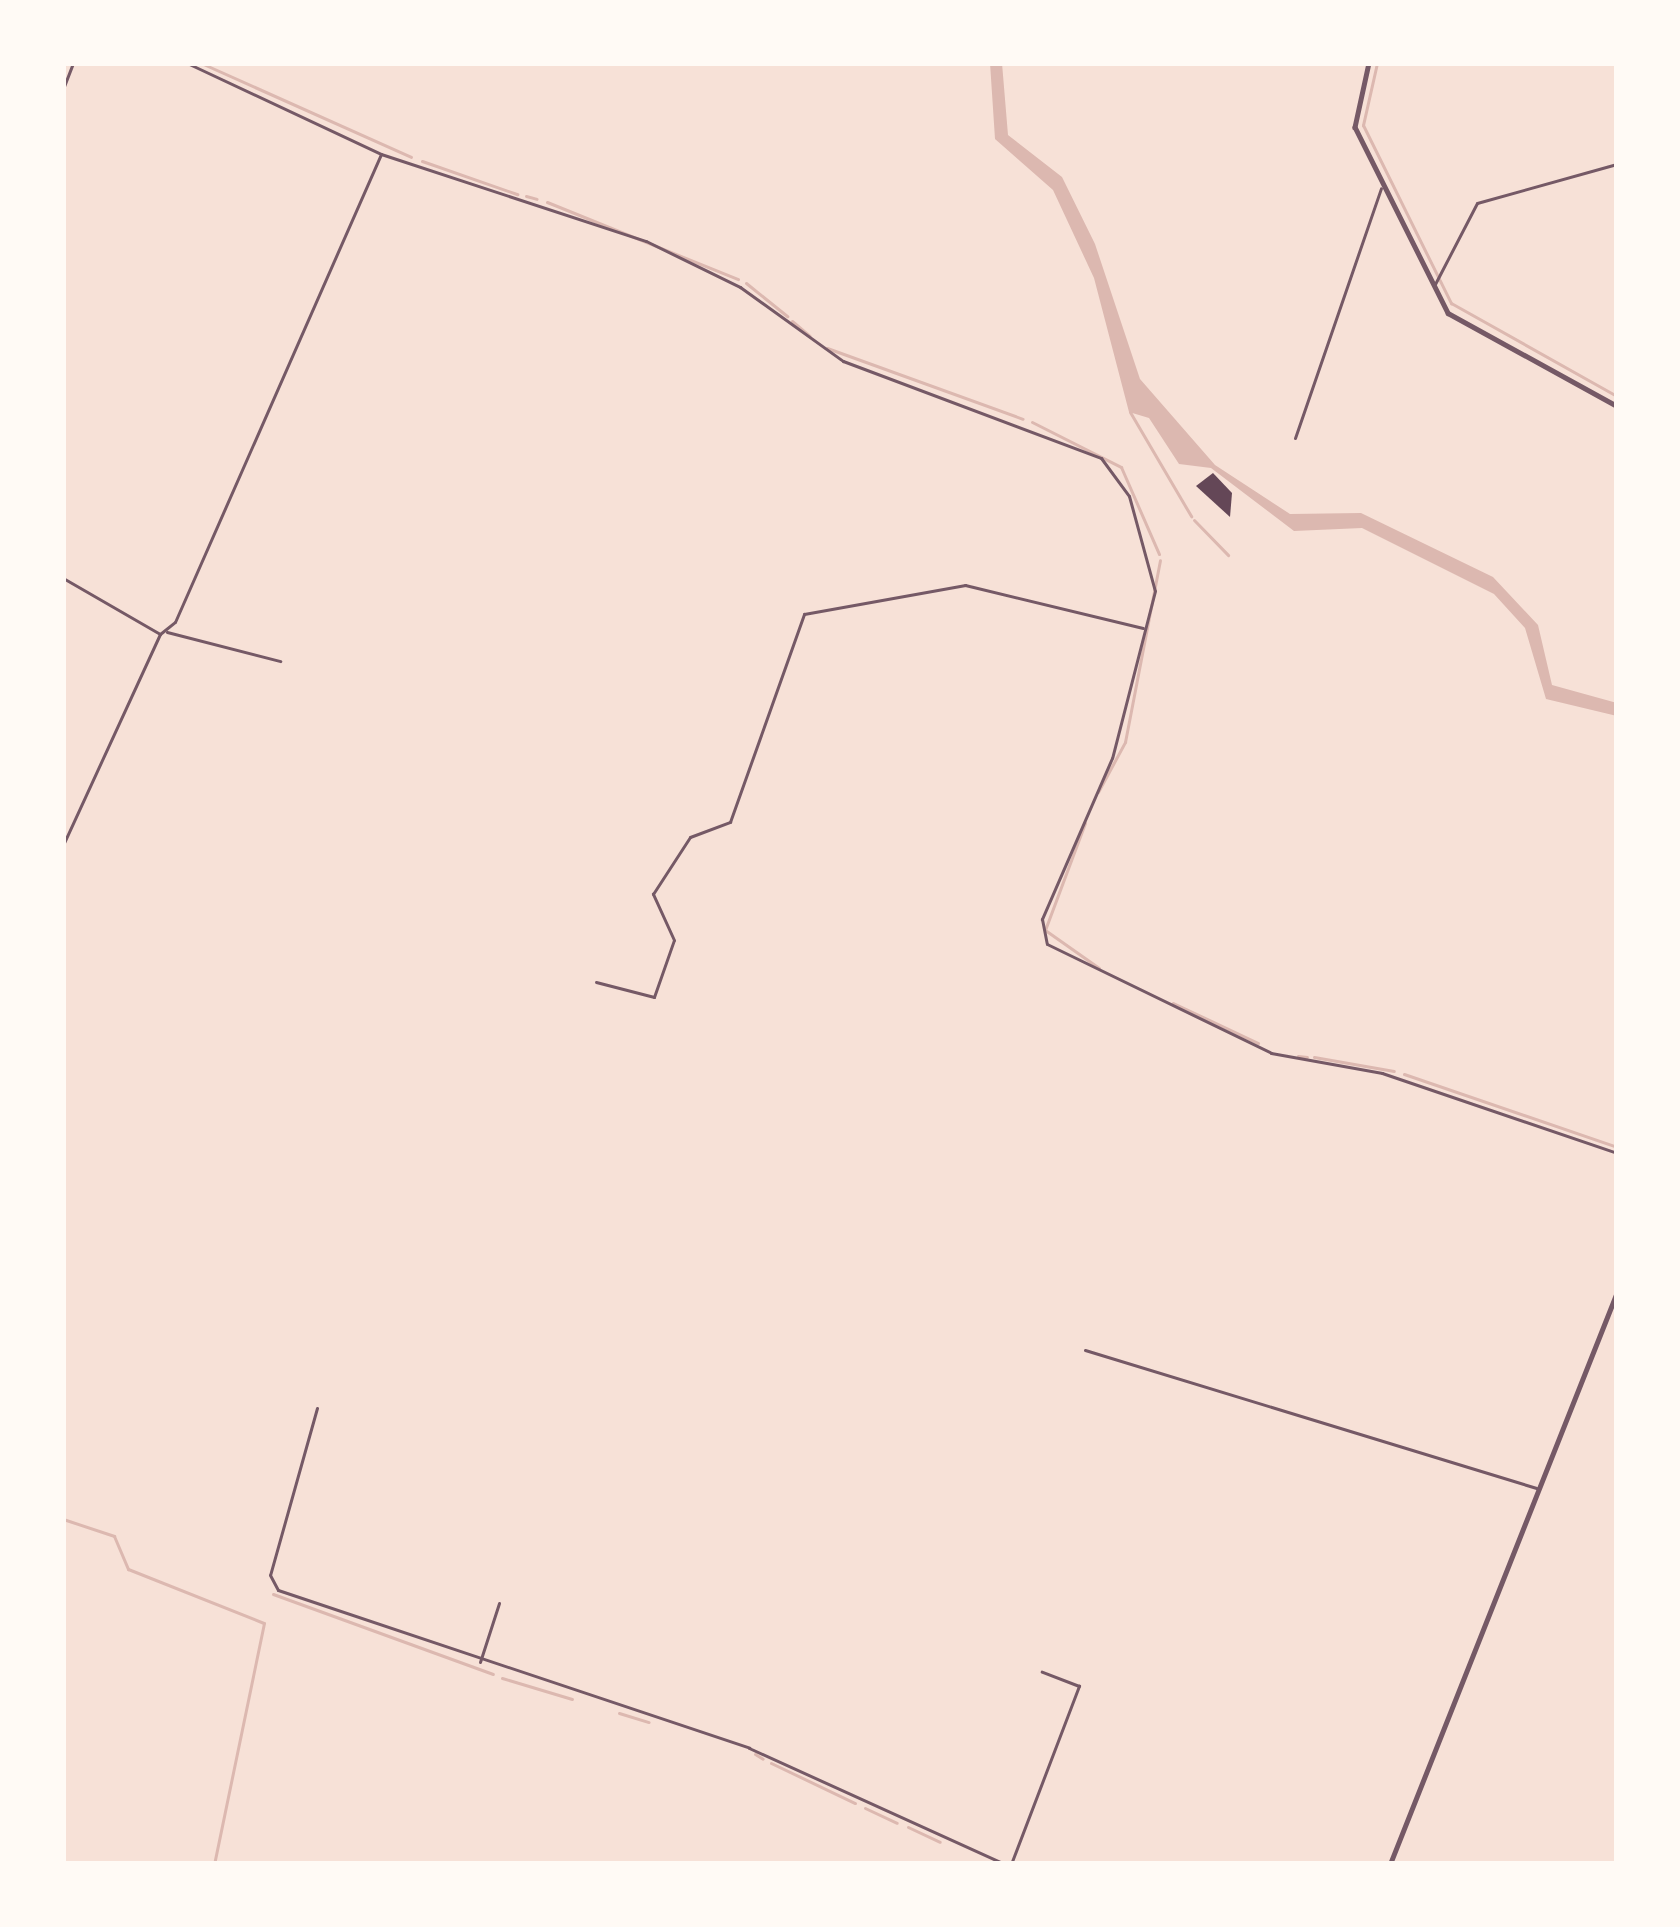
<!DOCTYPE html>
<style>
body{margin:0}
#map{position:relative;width:1680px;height:1927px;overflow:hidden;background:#f7e1d7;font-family:Quicksand,sans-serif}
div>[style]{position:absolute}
.water>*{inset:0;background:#dcb8b0}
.stream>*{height:3px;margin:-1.5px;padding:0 1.5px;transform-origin:1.5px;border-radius:1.5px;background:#dcb8b0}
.building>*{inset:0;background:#644757}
.minor>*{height:3px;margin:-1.5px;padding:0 1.5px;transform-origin:1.5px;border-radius:1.5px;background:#755966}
.tertiary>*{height:4.5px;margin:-2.25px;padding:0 2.25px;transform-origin:2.25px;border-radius:2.25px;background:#755966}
span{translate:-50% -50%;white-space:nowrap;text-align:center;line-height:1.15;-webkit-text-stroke:10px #fffaf5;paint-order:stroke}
.frame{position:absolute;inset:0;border:66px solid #fffaf5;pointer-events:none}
</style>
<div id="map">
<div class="water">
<div style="clip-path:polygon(990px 63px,1002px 63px,1008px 135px,1062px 177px,1095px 244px,1140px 379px,1215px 465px,1290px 514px,1361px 513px,1493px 577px,1538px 625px,1552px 685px,1617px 703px,1617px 716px,1546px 699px,1525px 628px,1494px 594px,1362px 528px,1294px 531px,1211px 468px,1179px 464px,1149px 418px,1129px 412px,1094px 278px,1053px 190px,995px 139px)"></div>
</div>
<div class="stream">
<div style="left:201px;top:63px;width:230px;rotate:24.1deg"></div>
<div style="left:1377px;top:63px;width:64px;rotate:102.7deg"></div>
<div style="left:1363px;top:125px;width:199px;rotate:63.7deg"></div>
<div style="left:1451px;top:303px;width:190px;rotate:29.3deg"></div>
<div style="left:63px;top:69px;width:6px;rotate:-72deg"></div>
<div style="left:422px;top:161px;width:101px;rotate:19.2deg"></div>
<div style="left:526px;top:196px;width:11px;rotate:15deg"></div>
<div style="left:547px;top:202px;width:206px;rotate:22deg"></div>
<div style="left:746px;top:283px;width:53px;rotate:38.8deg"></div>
<div style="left:792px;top:321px;width:23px;rotate:40deg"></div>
<div style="left:827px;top:348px;width:208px;rotate:19.9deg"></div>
<div style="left:1130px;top:412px;width:121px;rotate:59.6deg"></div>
<div style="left:1032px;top:422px;width:100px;rotate:26.8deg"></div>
<div style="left:1121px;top:467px;width:95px;rotate:66.4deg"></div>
<div style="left:1194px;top:520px;width:49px;rotate:45.8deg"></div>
<div style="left:1098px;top:792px;width:57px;rotate:-61.6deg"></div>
<div style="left:1125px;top:742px;width:185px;rotate:-79.1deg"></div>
<div style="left:1085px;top:823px;width:114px;rotate:110.5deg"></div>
<div style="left:1045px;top:930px;width:66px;rotate:35.1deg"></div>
<div style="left:1173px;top:1003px;width:94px;rotate:25.2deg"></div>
<div style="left:1298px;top:1056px;width:9px;rotate:6deg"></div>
<div style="left:1314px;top:1057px;width:81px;rotate:9.9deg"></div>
<div style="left:1404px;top:1074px;width:225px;rotate:18.9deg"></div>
<div style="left:63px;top:1519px;width:54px;rotate:18.4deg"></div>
<div style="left:114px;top:1536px;width:36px;rotate:67deg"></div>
<div style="left:128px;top:1569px;width:146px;rotate:21.7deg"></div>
<div style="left:264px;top:1623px;width:246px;rotate:101.7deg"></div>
<div style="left:273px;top:1594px;width:234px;rotate:20deg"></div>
<div style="left:502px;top:1678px;width:73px;rotate:16.7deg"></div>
<div style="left:619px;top:1713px;width:31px;rotate:17deg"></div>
<div style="left:755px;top:1754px;width:9px;rotate:32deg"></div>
<div style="left:771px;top:1763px;width:93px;rotate:25.5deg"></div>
<div style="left:865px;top:1808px;width:35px;rotate:25deg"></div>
<div style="left:908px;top:1827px;width:35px;rotate:25deg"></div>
</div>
<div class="building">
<div style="clip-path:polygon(1213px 473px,1232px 493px,1230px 517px,1196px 486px)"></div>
</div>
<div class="minor">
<div style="left:187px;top:63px;width:214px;rotate:25.1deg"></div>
<div style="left:381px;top:154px;width:279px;rotate:18.2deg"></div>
<div style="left:646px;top:241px;width:105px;rotate:26.1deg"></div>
<div style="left:740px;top:287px;width:127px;rotate:35.7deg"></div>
<div style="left:843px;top:361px;width:276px;rotate:20.6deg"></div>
<div style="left:1101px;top:458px;width:47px;rotate:53.6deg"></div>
<div style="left:1129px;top:496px;width:98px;rotate:74.7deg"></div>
<div style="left:1155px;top:591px;width:172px;rotate:104.4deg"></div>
<div style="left:1112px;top:758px;width:176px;rotate:113.5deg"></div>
<div style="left:1042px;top:919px;width:25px;rotate:79deg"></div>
<div style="left:1047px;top:944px;width:249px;rotate:25.9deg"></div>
<div style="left:1271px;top:1053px;width:113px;rotate:10.2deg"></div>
<div style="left:1382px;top:1073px;width:248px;rotate:18.8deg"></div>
<div style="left:63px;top:89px;width:28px;rotate:-69deg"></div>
<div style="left:1435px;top:284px;width:91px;rotate:-62.6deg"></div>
<div style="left:1477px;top:203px;width:145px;rotate:-15.6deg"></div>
<div style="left:1295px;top:438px;width:264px;rotate:-71deg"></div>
<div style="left:63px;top:578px;width:112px;rotate:30deg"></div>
<div style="left:160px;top:634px;width:232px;rotate:114.7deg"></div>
<div style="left:167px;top:632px;width:117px;rotate:14.4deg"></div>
<div style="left:160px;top:634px;width:19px;rotate:-39deg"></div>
<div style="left:175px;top:622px;width:511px;rotate:-66.24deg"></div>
<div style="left:596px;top:982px;width:60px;rotate:14.5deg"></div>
<div style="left:654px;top:997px;width:60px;rotate:-70.7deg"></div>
<div style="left:674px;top:940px;width:51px;rotate:-114.5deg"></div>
<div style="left:653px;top:894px;width:68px;rotate:-57deg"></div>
<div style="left:690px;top:837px;width:43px;rotate:-20.6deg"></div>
<div style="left:730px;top:822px;width:221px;rotate:-70.4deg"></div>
<div style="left:804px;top:614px;width:164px;rotate:-10.2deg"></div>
<div style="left:965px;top:585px;width:183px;rotate:13.6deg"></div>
<div style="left:1085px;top:1350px;width:472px;rotate:17deg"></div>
<div style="left:317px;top:1408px;width:173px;rotate:105.7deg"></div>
<div style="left:270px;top:1575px;width:17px;rotate:62deg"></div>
<div style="left:278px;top:1590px;width:497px;rotate:18.5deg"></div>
<div style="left:749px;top:1748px;width:281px;rotate:24.4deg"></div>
<div style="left:480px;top:1662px;width:62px;rotate:-72.1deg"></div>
<div style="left:1011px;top:1864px;width:191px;rotate:-69.1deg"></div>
<div style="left:1079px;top:1686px;width:40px;rotate:-159deg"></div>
</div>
<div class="tertiary">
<div style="left:1369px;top:63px;width:66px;rotate:102.3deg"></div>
<div style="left:1355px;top:127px;width:208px;rotate:63.4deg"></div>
<div style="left:1448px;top:313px;width:193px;rotate:28.8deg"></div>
<div style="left:1390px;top:1864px;width:615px;rotate:-68.35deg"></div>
</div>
<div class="frame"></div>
</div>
